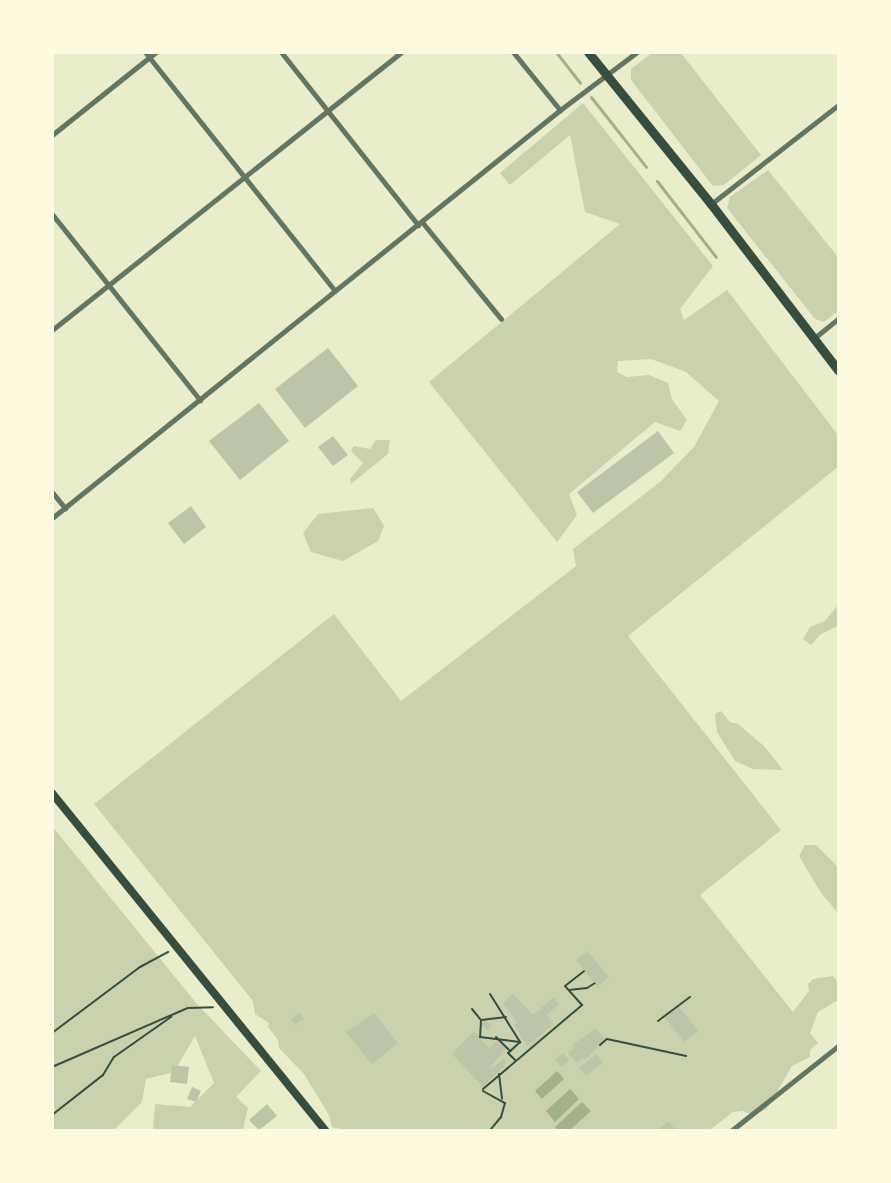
<!DOCTYPE html>
<style>
body{margin:0}
#map{position:relative;width:891px;height:1183px;overflow:hidden;background:#e9edc9;font-family:Figtree,sans-serif}
div>[style]{position:absolute}
.green>*{inset:0;background:#cad2ad}
.water>*{inset:0;background:#a3b18a}
.stream>*{height:3px;margin:-1.5px;padding:0 1.5px;transform-origin:1.5px;border-radius:1.5px;background:#a3b18a}
.building>*{inset:0;background:#bcc5a7}
.path>*{height:2px;margin:-1px;padding:0 1px;transform-origin:1px;border-radius:1px;background:#344e41}
.minor>*{height:5px;margin:-2.5px;padding:0 2.5px;transform-origin:2.5px;border-radius:2.5px;background:#617663}
.secondary>*{height:8px;margin:-4px;padding:0 4px;transform-origin:4px;border-radius:4px;background:#344e41}
.primary>*{height:9px;margin:-4.5px;padding:0 4.5px;transform-origin:4.5px;border-radius:4.5px;background:#344e41}
span{translate:-50% -50%;white-space:nowrap;text-align:center;line-height:1.15;-webkit-text-stroke:4px #fefae0;paint-order:stroke}
.frame{position:absolute;inset:0;border:54px solid #fefae0;pointer-events:none}
</style>
<div id="map">
<div class="green">
<div style="clip-path:polygon(652px 53px,681px 53px,761px 155px,724px 185px,713px 186px,631px 80px,631px 69px)"></div>
<div style="clip-path:polygon(583px 103px,713px 266px,680px 309px,684px 320px,727px 290px,838px 435px,838px 467px,628px 636px,781px 830px,700px 895px,793px 1012px,809px 991px,808px 984px,813px 979px,833px 976px,838px 983px,838px 1000px,818px 1012px,810px 1033px,818px 1043px,810px 1050px,810px 1057px,792px 1066px,767px 1109px,752px 1115px,743px 1111px,733px 1112px,710px 1130px,344px 1130px,332px 1127px,329px 1115px,304px 1074px,279px 1048px,278px 1040px,268px 1027px,269px 1023px,255px 1014px,253px 1001px,94px 804px,334px 614px,401px 701px,576px 566px,573px 549px,660px 482px,694px 447px,719px 401px,686px 372px,651px 359px,618px 361px,617px 372px,627px 377px,649px 375px,668px 383px,672px 399px,687px 420px,680px 431px,655px 422px,569px 494px,577px 515px,557px 542px,429px 382px,620px 224px,585px 212px,570px 135px,510px 185px,500px 173px)"></div>
<div style="clip-path:polygon(768px 170px,838px 257px,838px 311px,824px 322px,815px 319px,727px 208px,730px 197px)"></div>
<div style="clip-path:polygon(376px 440px,390px 440px,388px 454px,351px 484px,350px 479px,363px 463px,351px 451px,354px 446px,370px 449px)"></div>
<div style="clip-path:polygon(373px 508px,384px 526px,378px 541px,343px 561px,311px 552px,303px 533px,318px 514px)"></div>
<div style="clip-path:polygon(838px 605px,838px 626px,821px 634px,811px 645px,803px 639px,810px 627px,825px 621px)"></div>
<div style="clip-path:polygon(721px 711px,730px 722px,738px 724px,764px 746px,783px 770px,753px 769px,735px 761px,717px 732px,715px 714px)"></div>
<div style="clip-path:polygon(52px 826px,197px 1004px,261px 1071px,236px 1097px,248px 1108px,243px 1130px,153px 1130px,155px 1104px,190px 1107px,214px 1083px,195px 1036px,174px 1072px,146px 1079px,142px 1102px,114px 1130px,53px 1130px)"></div>
<div style="clip-path:polygon(805px 845px,816px 845px,838px 867px,838px 913px,821px 893px,799px 856px)"></div>
</div>
<div class="water">
<div style="clip-path:polygon(557px 1071px,564px 1079px,542px 1099px,535px 1091px)"></div>
<div style="clip-path:polygon(570px 1089px,579px 1099px,555px 1122px,546px 1111px)"></div>
<div style="clip-path:polygon(582px 1102px,591px 1111px,570px 1130px,558px 1130px,555px 1127px)"></div>
</div>
<div class="stream">
<div style="left:556px;top:52px;width:39px;rotate:52deg"></div>
<div style="left:591px;top:97px;width:89px;rotate:51.8deg"></div>
<div style="left:657px;top:181px;width:96px;rotate:52.2deg"></div>
</div>
<div class="building">
<div style="clip-path:polygon(328px 348px,358px 386px,305px 428px,275px 389px)"></div>
<div style="clip-path:polygon(259px 403px,289px 441px,240px 480px,209px 441px)"></div>
<div style="clip-path:polygon(658px 431px,674px 453px,593px 513px,577px 492px)"></div>
<div style="clip-path:polygon(333px 436px,348px 455px,333px 466px,318px 447px)"></div>
<div style="clip-path:polygon(191px 506px,206px 527px,184px 544px,168px 523px)"></div>
<div style="clip-path:polygon(587px 951px,609px 977px,597px 987px,576px 960px)"></div>
<div style="clip-path:polygon(513px 994px,533px 1015px,554px 997px,559px 1004px,547px 1015px,554px 1024px,527px 1046px,514px 1025px,517px 1022px,503px 1003px)"></div>
<div style="clip-path:polygon(679px 1007px,698px 1031px,684px 1042px,665px 1018px)"></div>
<div style="clip-path:polygon(299px 1013px,304px 1018px,295px 1025px,291px 1020px)"></div>
<div style="clip-path:polygon(374px 1013px,398px 1043px,372px 1064px,346px 1032px)"></div>
<div style="clip-path:polygon(485px 1019px,492px 1026px,487px 1030px,481px 1024px)"></div>
<div style="clip-path:polygon(596px 1028px,605px 1039px,585px 1060px,583px 1058px,577px 1063px,568px 1053px,574px 1048px,572px 1045px)"></div>
<div style="clip-path:polygon(474px 1031px,489px 1048px,498px 1040px,506px 1049px,491px 1066px,493px 1068px,503px 1059px,507px 1063px,483px 1087px,452px 1054px)"></div>
<div style="clip-path:polygon(563px 1053px,569px 1060px,561px 1067px,555px 1060px)"></div>
<div style="clip-path:polygon(596px 1054px,603px 1062px,586px 1076px,579px 1068px)"></div>
<div style="clip-path:polygon(172px 1065px,189px 1067px,187px 1084px,170px 1082px)"></div>
<div style="clip-path:polygon(192px 1087px,201px 1091px,196px 1102px,187px 1099px)"></div>
<div style="clip-path:polygon(267px 1104px,277px 1116px,259px 1130px,249px 1120px)"></div>
<div style="clip-path:polygon(668px 1121px,676px 1130px,657px 1130px)"></div>
</div>
<div class="path">
<div style="left:569px;top:990px;width:18px;rotate:-6deg"></div>
<div style="left:587px;top:988px;width:9px;rotate:-32deg"></div>
<div style="left:490px;top:994px;width:57px;rotate:58deg"></div>
<div style="left:520px;top:1042px;width:16px;rotate:137deg"></div>
<div style="left:508px;top:1053px;width:10px;rotate:45deg"></div>
<div style="left:472px;top:1009px;width:14px;rotate:51deg"></div>
<div style="left:506px;top:1017px;width:25px;rotate:173deg"></div>
<div style="left:481px;top:1020px;width:17px;rotate:93deg"></div>
<div style="left:480px;top:1037px;width:40px;rotate:7.1deg"></div>
<div style="left:658px;top:1021px;width:40px;rotate:-37deg"></div>
<div style="left:52px;top:1033px;width:110px;rotate:-36.9deg"></div>
<div style="left:140px;top:967px;width:32px;rotate:-28deg"></div>
<div style="left:496px;top:1037px;width:20px;rotate:45deg"></div>
<div style="left:600px;top:1045px;width:9px;rotate:-41deg"></div>
<div style="left:607px;top:1039px;width:81px;rotate:12.1deg"></div>
<div style="left:52px;top:1067px;width:148px;rotate:-23.5deg"></div>
<div style="left:188px;top:1008px;width:25px;rotate:-2deg"></div>
<div style="left:499px;top:1074px;width:25px;rotate:83deg"></div>
<div style="left:483px;top:1089px;width:130px;rotate:-40.3deg"></div>
<div style="left:582px;top:1005px;width:25px;rotate:-132deg"></div>
<div style="left:565px;top:986px;width:24px;rotate:-38deg"></div>
<div style="left:483px;top:1091px;width:25px;rotate:29deg"></div>
<div style="left:505px;top:1103px;width:15px;rotate:106deg"></div>
<div style="left:501px;top:1117px;width:17px;rotate:130deg"></div>
<div style="left:52px;top:1115px;width:65px;rotate:-38.1deg"></div>
<div style="left:103px;top:1075px;width:21px;rotate:-59deg"></div>
<div style="left:114px;top:1057px;width:70px;rotate:-35.1deg"></div>
</div>
<div class="minor">
<div style="left:145px;top:52px;width:305px;rotate:51.5deg"></div>
<div style="left:281px;top:52px;width:221px;rotate:51.6deg"></div>
<div style="left:513px;top:52px;width:75px;rotate:51deg"></div>
<div style="left:52px;top:135px;width:133px;rotate:-38.6deg"></div>
<div style="left:711px;top:204px;width:161px;rotate:-37.9deg"></div>
<div style="left:52px;top:214px;width:238px;rotate:51.5deg"></div>
<div style="left:422px;top:222px;width:125px;rotate:50.8deg"></div>
<div style="left:52px;top:330px;width:447px;rotate:-38.5deg"></div>
<div style="left:813px;top:339px;width:32px;rotate:-39deg"></div>
<div style="left:52px;top:492px;width:21px;rotate:51deg"></div>
<div style="left:52px;top:518px;width:652px;rotate:-38.77deg"></div>
<div style="left:560px;top:110px;width:96px;rotate:-37deg"></div>
<div style="left:732px;top:1130px;width:135px;rotate:-38.4deg"></div>
</div>
<div class="secondary">
<div style="left:52px;top:793px;width:434px;rotate:51deg"></div>
</div>
<div class="primary">
<div style="left:588px;top:52px;width:196px;rotate:51deg"></div>
<div style="left:711px;top:204px;width:209px;rotate:52.6deg"></div>
</div>
<div class="frame"></div>
</div>
